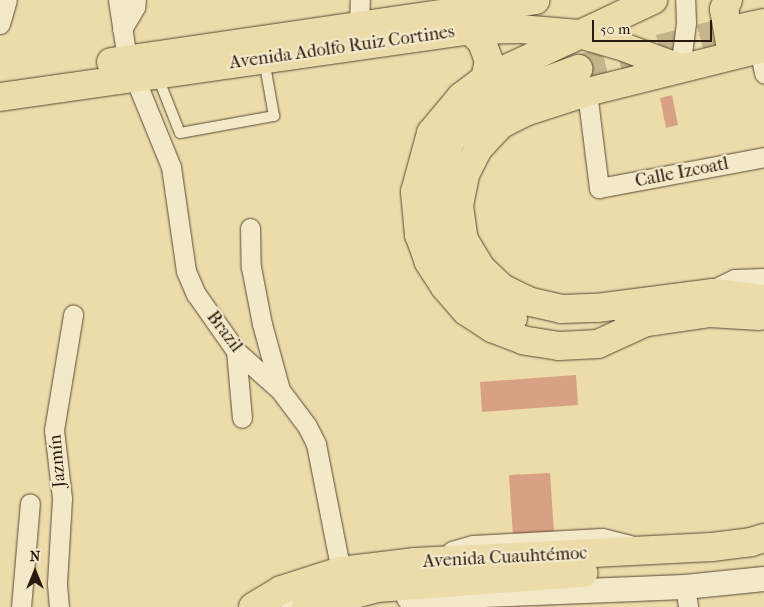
<!DOCTYPE html>
<meta charset="utf-8">
<style>
body{margin:0}
#map{position:relative;width:764px;height:607px;overflow:hidden;background:#ecdcaa;font-family:"IM FELL French Canon",serif}
div>[style]{position:absolute}
.building>*{inset:0;background:#d9a183}
.primary-tunnel>*{height:28px;margin-top:-14px;transform-origin:0;background:repeating-linear-gradient(90deg,#c5b58b 0 28px,transparent 0 42px)}
.roads{filter:drop-shadow(0 0 1px #5a4a37) drop-shadow(0 0 1px #5a4a37)}
.service>*{height:10px;margin:-5px;padding:0 5px;transform-origin:5px;border-radius:5px;background:#f3e8c8}
.minor>*{height:19px;margin:-9.5px;padding:0 9.5px;transform-origin:9.5px;border-radius:9.5px;background:#f3e8c8}
.tertiary>*{height:24px;margin:-12px;padding:0 12px;transform-origin:12px;border-radius:12px;background:#f3e8c8}
.primary>*{height:28px;margin:-14px;padding:0 14px;transform-origin:14px;border-radius:14px;background:#ecdcaa}
span{translate:-50% -50%;white-space:nowrap;text-align:center;line-height:1.15;-webkit-text-stroke:4.5px #f3e8c8;paint-order:stroke}
.street-label{font-size:18px;color:#291911}
.north{position:absolute;left:10px;top:547px;width:50px;height:50px;-webkit-text-stroke:4px #f3e8c8;paint-order:stroke;rotate:0deg;font-size:14px;font-weight:700;line-height:20px;text-align:center;color:#291911}
.north::after{content:'';display:block;margin:auto;width:18px;height:22px;background:#291911;clip-path:polygon(50% 0,100% 100%,50% 72%,0 100%)}
.scale{position:absolute;left:592px;top:20px;width:120px;height:22px;box-sizing:border-box;border:2px solid #291911;border-top:0;padding-left:6px;font-size:15px;line-height:18px;white-space:nowrap;color:#291911;-webkit-text-stroke:4px #f3e8c8;paint-order:stroke}
</style>
<div id="map">
<div class="building">
<div style="clip-path:polygon(672px 95px,678px 125px,666px 128px,660px 98px)"></div>
<div style="clip-path:polygon(576px 375px,578px 405px,482px 412px,480px 382px)"></div>
<div style="clip-path:polygon(550px 473px,554px 533px,513px 536px,509px 475px)"></div>
</div>
<div class="primary-tunnel">
<div style="left:578px;top:69px;width:168px;rotate:-14.1deg"></div>
</div>
<div class="roads">
<div class="service">
<div style="left:157px;top:75px;width:62px;rotate:68.4deg"></div>
<div style="left:180px;top:133px;width:96px;rotate:-10.3deg"></div>
<div style="left:274px;top:116px;width:57px;rotate:-100.1deg"></div>
</div>
<div class="minor">
<div style="left:118px;top:0;width:60px;rotate:81.3deg"></div>
<div style="left:127px;top:59px;width:117px;rotate:67.8deg"></div>
<div style="left:171px;top:167px;width:105px;rotate:81.8deg"></div>
<div style="left:186px;top:271px;width:25px;rotate:67deg"></div>
<div style="left:196px;top:294px;width:70px;rotate:54.9deg"></div>
<div style="left:236px;top:351px;width:59px;rotate:41.6deg"></div>
<div style="left:280px;top:390px;width:45px;rotate:53.1deg"></div>
<div style="left:307px;top:426px;width:20px;rotate:63deg"></div>
<div style="left:316px;top:444px;width:129px;rotate:78.9deg"></div>
<div style="left:0;top:24px;width:25px;rotate:-74deg"></div>
<div style="left:359px;top:24px;width:24px;rotate:-88deg"></div>
<div style="left:122px;top:29px;width:26px;rotate:-59deg"></div>
<div style="left:135px;top:7px;width:7px;rotate:-82deg"></div>
<div style="left:759px;top:49px;width:25px;rotate:78deg"></div>
<div style="left:680px;top:68px;width:45px;rotate:-82.4deg"></div>
<div style="left:686px;top:23px;width:23px;rotate:-92deg"></div>
<div style="left:587px;top:92px;width:97px;rotate:82.9deg"></div>
<div style="left:599px;top:188px;width:168px;rotate:-10.6deg"></div>
<div style="left:250px;top:228px;width:39px;rotate:89deg"></div>
<div style="left:251px;top:267px;width:58px;rotate:79.1deg"></div>
<div style="left:262px;top:324px;width:68px;rotate:74.7deg"></div>
<div style="left:236px;top:351px;width:67px;rotate:84.9deg"></div>
<div style="left:452px;top:551px;width:22px;rotate:-16deg"></div>
<div style="left:473px;top:545px;width:129px;rotate:-3.1deg"></div>
<div style="left:602px;top:538px;width:29px;rotate:14deg"></div>
<div style="left:685px;top:587px;width:20px;rotate:81deg"></div>
<div style="left:281px;top:590px;width:21px;rotate:55deg"></div>
<div style="left:21px;top:607px;width:104px;rotate:-85.1deg"></div>
<div style="left:59px;top:607px;width:24px;rotate:-95deg"></div>
<div style="left:57px;top:583px;width:85px;rotate:-86.6deg"></div>
<div style="left:62px;top:498px;width:68px;rotate:-96.7deg"></div>
<div style="left:54px;top:430px;width:117px;rotate:-80.6deg"></div>
</div>
<div class="tertiary">
<div style="left:713px;top:293px;width:25px;rotate:-26deg"></div>
<div style="left:736px;top:282px;width:28px;rotate:-2deg"></div>
<div style="left:409px;top:598px;width:276px;rotate:-2.3deg"></div>
<div style="left:685px;top:587px;width:79px;rotate:-5.8deg"></div>
</div>
<div class="primary">
<div style="left:728px;top:0;width:10px;rotate:114deg"></div>
<div style="left:724px;top:9px;width:47px;rotate:80.1deg"></div>
<div style="left:741px;top:28px;width:24px;rotate:-12deg"></div>
<div style="left:470px;top:30px;width:17px;rotate:45deg"></div>
<div style="left:482px;top:42px;width:20px;rotate:70deg"></div>
<div style="left:489px;top:61px;width:18px;rotate:103deg"></div>
<div style="left:764px;top:48px;width:182px;rotate:166deg"></div>
<div style="left:587px;top:92px;width:65px;rotate:162.1deg"></div>
<div style="left:525px;top:112px;width:27px;rotate:153deg"></div>
<div style="left:501px;top:124px;width:34px;rotate:133deg"></div>
<div style="left:478px;top:149px;width:29px;rotate:117deg"></div>
<div style="left:465px;top:175px;width:32px;rotate:101deg"></div>
<div style="left:459px;top:206px;width:34px;rotate:82deg"></div>
<div style="left:464px;top:240px;width:33px;rotate:59deg"></div>
<div style="left:481px;top:268px;width:29px;rotate:44deg"></div>
<div style="left:502px;top:288px;width:32px;rotate:26deg"></div>
<div style="left:531px;top:302px;width:31px;rotate:13deg"></div>
<div style="left:561px;top:309px;width:36px;rotate:-2deg"></div>
<div style="left:597px;top:308px;width:117px;rotate:-7.4deg"></div>
<div style="left:713px;top:293px;width:51px;rotate:6.7deg"></div>
<div style="left:111px;top:62px;width:429px;rotate:-8.3deg"></div>
<div style="left:0;top:97px;width:475px;rotate:-8.1deg"></div>
<div style="left:470px;top:30px;width:50px;rotate:-1.1deg"></div>
<div style="left:520px;top:29px;width:59px;rotate:4.8deg"></div>
<div style="left:579px;top:34px;width:41px;rotate:15.8deg"></div>
<div style="left:618px;top:45px;width:66px;rotate:20.4deg"></div>
<div style="left:513px;top:318px;width:25px;rotate:-153deg"></div>
<div style="left:491px;top:307px;width:35px;rotate:-137deg"></div>
<div style="left:465px;top:283px;width:34px;rotate:-126deg"></div>
<div style="left:445px;top:255px;width:25px;rotate:-108deg"></div>
<div style="left:437px;top:231px;width:29px;rotate:-94deg"></div>
<div style="left:435px;top:202px;width:34px;rotate:-82deg"></div>
<div style="left:440px;top:168px;width:30px;rotate:-69deg"></div>
<div style="left:451px;top:140px;width:31px;rotate:-50deg"></div>
<div style="left:471px;top:116px;width:28px;rotate:-35deg"></div>
<div style="left:494px;top:100px;width:90px;rotate:-20.3deg"></div>
<div style="left:646px;top:322px;width:53px;rotate:155.4deg"></div>
<div style="left:598px;top:344px;width:39px;rotate:177deg"></div>
<div style="left:559px;top:346px;width:36px;rotate:-171deg"></div>
<div style="left:523px;top:340px;width:33px;rotate:-159deg"></div>
<div style="left:492px;top:328px;width:31px;rotate:-147deg"></div>
<div style="left:466px;top:311px;width:32px;rotate:-131deg"></div>
<div style="left:445px;top:287px;width:30px;rotate:-123deg"></div>
<div style="left:429px;top:262px;width:29px;rotate:-110deg"></div>
<div style="left:419px;top:235px;width:43px;rotate:-95.3deg"></div>
<div style="left:415px;top:192px;width:61px;rotate:-74.8deg"></div>
<div style="left:431px;top:133px;width:47px;rotate:-50.2deg"></div>
<div style="left:461px;top:97px;width:30px;rotate:-37deg"></div>
<div style="left:485px;top:79px;width:186px;rotate:-25.2deg"></div>
<div style="left:628px;top:325px;width:83px;rotate:-8.3deg"></div>
<div style="left:710px;top:313px;width:49px;rotate:3.5deg"></div>
<div style="left:253px;top:607px;width:33px;rotate:-31deg"></div>
<div style="left:281px;top:590px;width:63px;rotate:-17.6deg"></div>
<div style="left:341px;top:571px;width:75px;rotate:-6.9deg"></div>
<div style="left:415px;top:562px;width:297px;rotate:-2.9deg"></div>
<div style="left:712px;top:547px;width:39px;rotate:-7deg"></div>
<div style="left:751px;top:542px;width:14px;rotate:-17deg"></div>
<div style="left:306px;top:607px;width:73px;rotate:-15deg"></div>
<div style="left:377px;top:588px;width:207px;rotate:-4.2deg"></div>
</div>
</div>
<div class="street-label">
<span style="left:342px;top:48px;rotate:-8deg">Avenida Adolfo Ruiz Cortines</span>
<span style="left:682px;top:173px;rotate:-11deg">Calle Izcoatl</span>
<span style="left:224px;top:332px;rotate:53deg">Brazil</span>
<span style="left:58px;top:461px;rotate:-95deg">Jazmín</span>
<span style="left:505px;top:558px;rotate:-3deg">Avenida Cuauhtémoc</span>
</div>
<div class="north">N</div>
<div class="scale">50 m</div>
</div>
